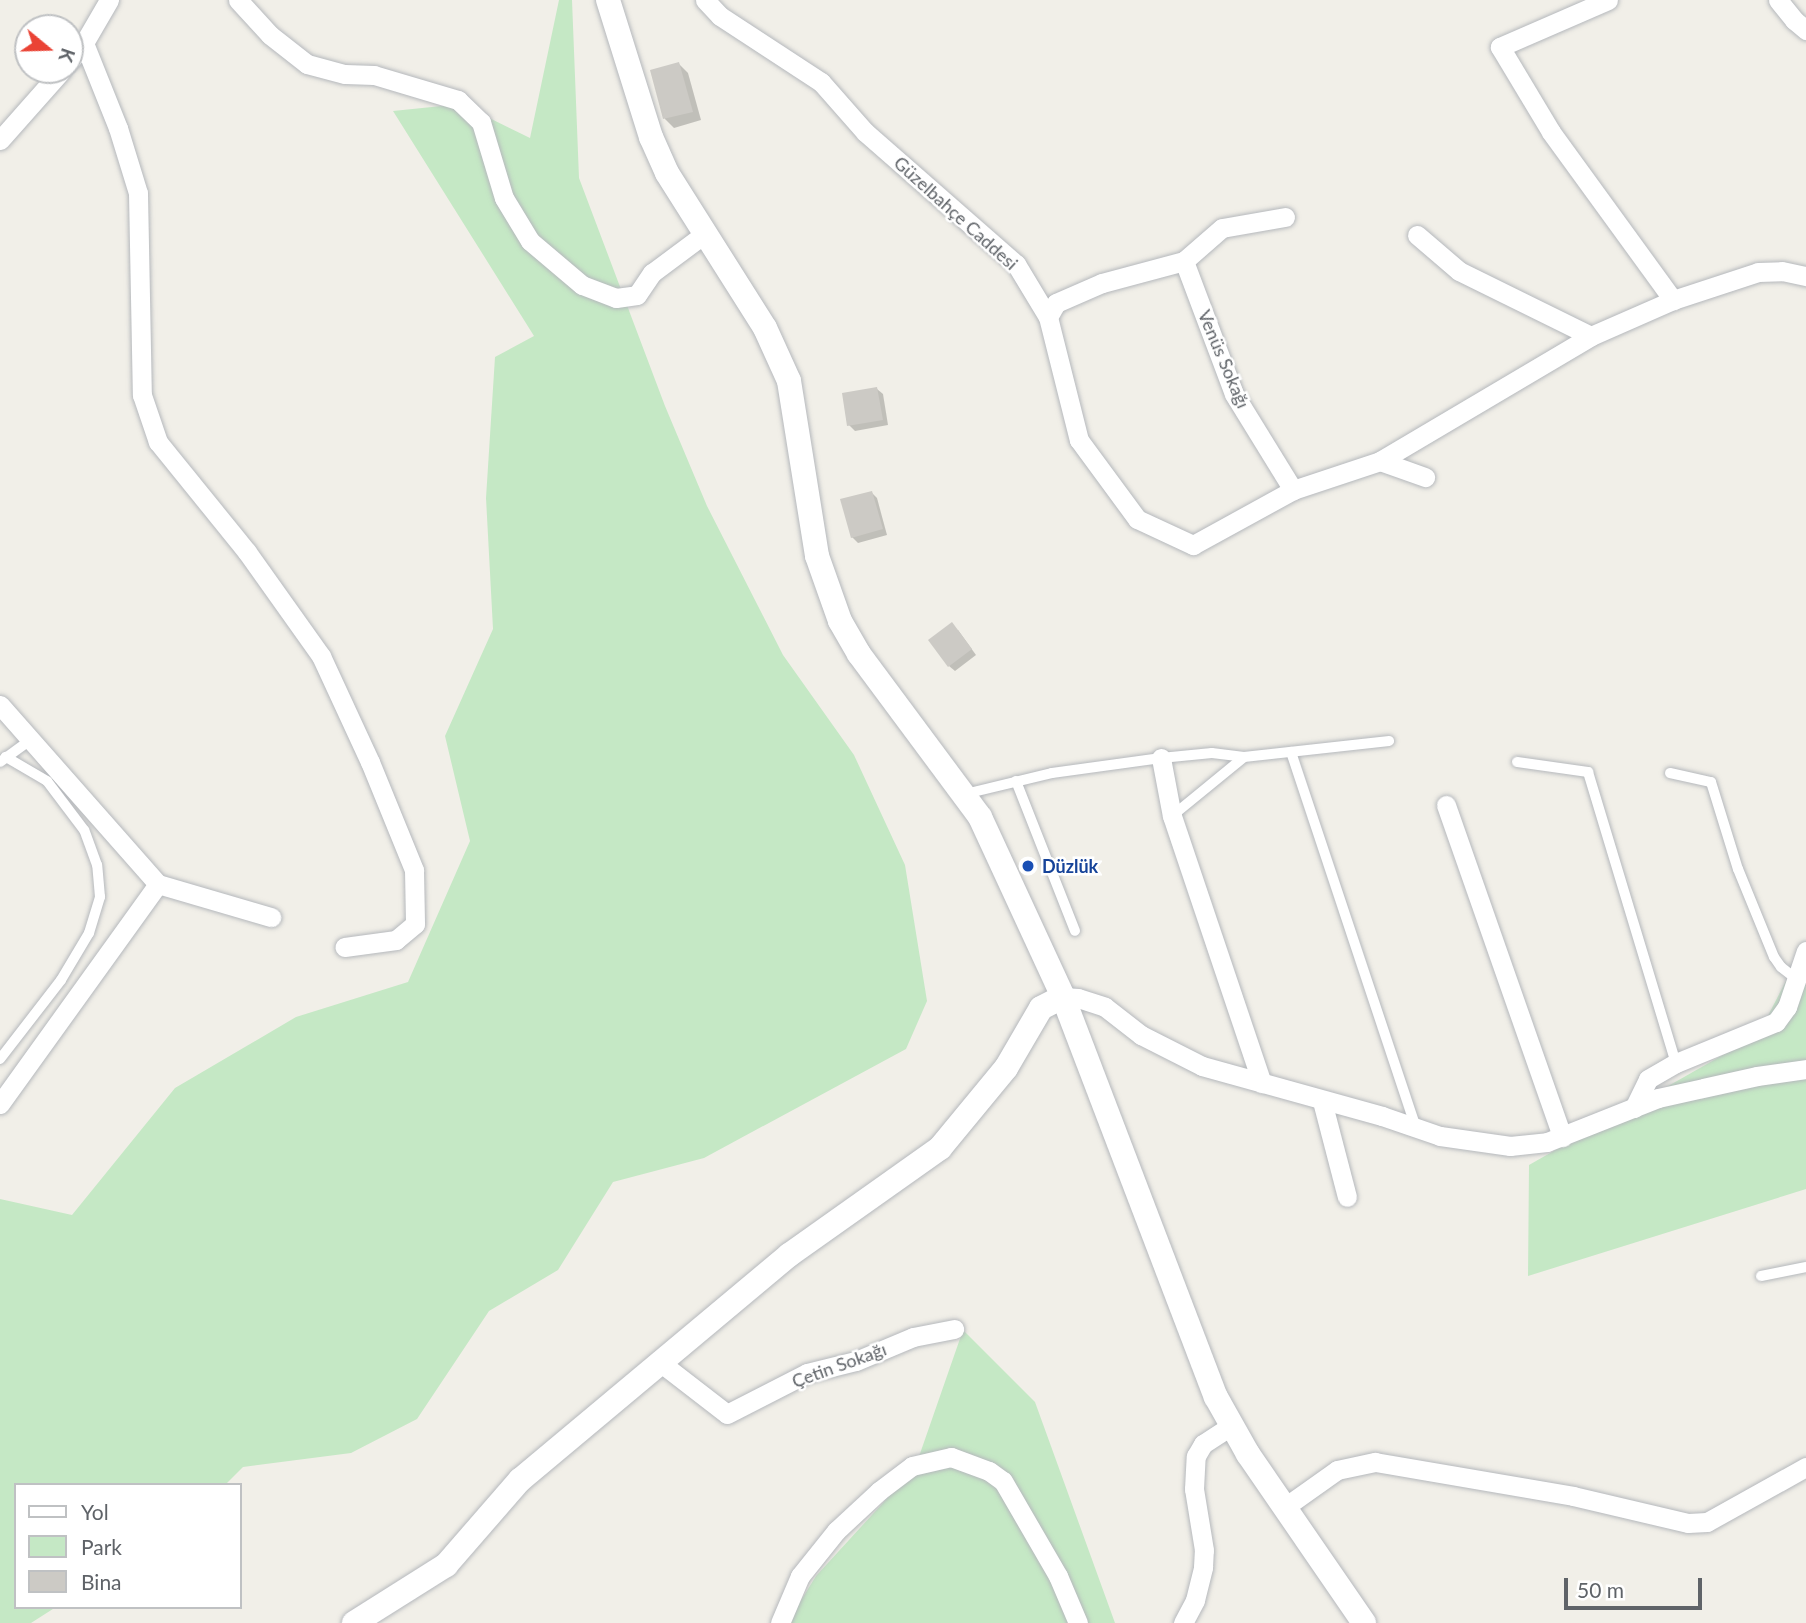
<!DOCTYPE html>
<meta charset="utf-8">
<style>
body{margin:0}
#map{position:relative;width:1806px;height:1623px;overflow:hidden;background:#f1efe8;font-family:Lato,sans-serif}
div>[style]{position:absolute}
.green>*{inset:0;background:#c5e8c5}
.shadow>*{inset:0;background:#0003}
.building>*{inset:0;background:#cccac5}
.roads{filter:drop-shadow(0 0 2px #b5b8bc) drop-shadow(0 0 2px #b5b8bc)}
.service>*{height:10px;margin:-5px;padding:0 5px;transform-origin:5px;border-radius:5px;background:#fff}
.minor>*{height:19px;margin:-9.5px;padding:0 9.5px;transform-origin:9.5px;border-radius:9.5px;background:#fff}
.tertiary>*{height:24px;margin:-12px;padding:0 12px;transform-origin:12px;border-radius:12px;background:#fff}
.dots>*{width:19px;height:19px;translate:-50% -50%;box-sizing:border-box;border:4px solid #fff;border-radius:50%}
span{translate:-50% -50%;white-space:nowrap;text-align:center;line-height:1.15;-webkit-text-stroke:5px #fff;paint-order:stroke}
.street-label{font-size:18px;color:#5f6368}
.transit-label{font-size:18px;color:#164399;font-weight:700}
.left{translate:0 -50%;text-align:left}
.legend{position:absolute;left:14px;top:1483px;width:228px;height:126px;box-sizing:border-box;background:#fff;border:2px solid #bfc1c3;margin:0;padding:9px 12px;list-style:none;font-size:21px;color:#5f6368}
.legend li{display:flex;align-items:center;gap:14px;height:35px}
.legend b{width:35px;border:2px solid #bfc1c3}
.north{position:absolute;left:14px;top:14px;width:70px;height:70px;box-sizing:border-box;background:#fff;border:2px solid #bfc1c3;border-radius:50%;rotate:109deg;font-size:19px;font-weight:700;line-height:28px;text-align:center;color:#5f6368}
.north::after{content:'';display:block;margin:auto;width:24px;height:32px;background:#ea4335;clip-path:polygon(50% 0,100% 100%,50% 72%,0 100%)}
.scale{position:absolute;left:1564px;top:1578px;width:138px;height:32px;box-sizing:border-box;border:4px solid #5f6368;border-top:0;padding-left:9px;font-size:21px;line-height:24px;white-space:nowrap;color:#5f6368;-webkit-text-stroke:5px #fff;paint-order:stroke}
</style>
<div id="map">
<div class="green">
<div style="clip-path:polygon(559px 0,572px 0,579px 178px,665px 406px,707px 506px,783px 655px,854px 755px,905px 865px,927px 1001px,906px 1049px,704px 1158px,613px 1182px,558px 1270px,489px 1311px,417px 1419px,351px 1453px,243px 1467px,225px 1485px,16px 1485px,16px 1607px,56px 1607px,31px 1623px,0 1623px,0 1199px,72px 1215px,175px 1088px,296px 1017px,408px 982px,470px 841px,445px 736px,493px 629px,486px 498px,495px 357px,534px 336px,393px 111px,461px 104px,530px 138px)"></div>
<div style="clip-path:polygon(1806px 942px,1806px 1189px,1528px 1276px,1529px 1165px,1758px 1035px)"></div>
<div style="clip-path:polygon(963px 1330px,1035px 1402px,1115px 1623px,787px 1623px,816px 1576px,915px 1468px)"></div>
</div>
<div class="shadow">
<div style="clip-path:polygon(679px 64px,688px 73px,701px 120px,674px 128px,665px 119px,652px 71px)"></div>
<div style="clip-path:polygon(877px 389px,883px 394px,888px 425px,855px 431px,849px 425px)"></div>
<div style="clip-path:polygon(872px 493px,877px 498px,887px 535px,858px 543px,852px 537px)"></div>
<div style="clip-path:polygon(958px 630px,976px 655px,955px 671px,949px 666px)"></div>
</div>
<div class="building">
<div style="clip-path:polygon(679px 62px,693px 112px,663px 119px,650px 70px)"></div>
<div style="clip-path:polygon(877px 387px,883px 420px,847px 426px,842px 393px)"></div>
<div style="clip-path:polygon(872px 491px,883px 529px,851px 538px,840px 499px)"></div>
<div style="clip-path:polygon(952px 622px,972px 649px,948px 667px,928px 640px)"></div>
</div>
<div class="roads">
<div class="service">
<div style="left:1291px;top:752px;width:395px;rotate:71.6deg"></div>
<div style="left:0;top:762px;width:39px;rotate:-36deg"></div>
<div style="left:1517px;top:762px;width:72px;rotate:8deg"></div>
<div style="left:1588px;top:772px;width:304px;rotate:73.2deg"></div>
<div style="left:1670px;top:773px;width:42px;rotate:12.4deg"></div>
<div style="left:1711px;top:782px;width:91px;rotate:72.8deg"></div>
<div style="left:1738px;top:869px;width:95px;rotate:67.8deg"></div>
<div style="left:1774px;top:957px;width:12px;rotate:55deg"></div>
<div style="left:1781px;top:967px;width:18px;rotate:38deg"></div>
<div style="left:1016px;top:781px;width:161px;rotate:68.5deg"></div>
<div style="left:965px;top:794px;width:89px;rotate:-13.6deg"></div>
<div style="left:1052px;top:773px;width:110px;rotate:-7.8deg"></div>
<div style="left:1161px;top:758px;width:51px;rotate:-5.6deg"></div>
<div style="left:1212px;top:753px;width:32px;rotate:7deg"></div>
<div style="left:1244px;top:757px;width:146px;rotate:-6.3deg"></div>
<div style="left:1172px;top:816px;width:93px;rotate:-39.3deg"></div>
<div style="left:0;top:1059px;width:100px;rotate:-52.3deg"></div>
<div style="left:61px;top:980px;width:55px;rotate:-59.2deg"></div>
<div style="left:89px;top:933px;width:38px;rotate:-73deg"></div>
<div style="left:100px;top:897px;width:32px;rotate:-95deg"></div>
<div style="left:97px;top:865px;width:37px;rotate:-110deg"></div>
<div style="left:84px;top:830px;width:61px;rotate:-127.1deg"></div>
<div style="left:47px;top:781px;width:48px;rotate:-149.7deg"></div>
<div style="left:1761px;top:1276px;width:46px;rotate:-11.3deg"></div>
</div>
<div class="minor">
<div style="left:238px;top:0;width:47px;rotate:47.6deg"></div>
<div style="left:270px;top:35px;width:47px;rotate:38.1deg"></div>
<div style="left:307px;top:64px;width:39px;rotate:15deg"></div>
<div style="left:345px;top:74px;width:29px;rotate:2deg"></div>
<div style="left:374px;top:75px;width:88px;rotate:16.6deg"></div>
<div style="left:458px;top:100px;width:32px;rotate:44deg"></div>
<div style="left:481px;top:122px;width:79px;rotate:73.2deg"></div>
<div style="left:504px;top:198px;width:50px;rotate:58.8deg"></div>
<div style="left:530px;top:241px;width:68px;rotate:40.2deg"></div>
<div style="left:582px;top:285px;width:36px;rotate:21deg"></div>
<div style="left:616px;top:298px;width:21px;rotate:-8deg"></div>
<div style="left:637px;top:295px;width:27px;rotate:-56deg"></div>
<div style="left:652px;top:273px;width:64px;rotate:-36.7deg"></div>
<div style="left:705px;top:0;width:22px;rotate:47deg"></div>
<div style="left:720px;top:16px;width:121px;rotate:33.2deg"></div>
<div style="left:821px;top:82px;width:67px;rotate:48.7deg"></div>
<div style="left:865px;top:132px;width:201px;rotate:41.2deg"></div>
<div style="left:1016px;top:264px;width:62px;rotate:58.9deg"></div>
<div style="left:1048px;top:317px;width:127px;rotate:75.9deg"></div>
<div style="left:1079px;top:440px;width:98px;rotate:53.7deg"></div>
<div style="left:1137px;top:519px;width:62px;rotate:24.9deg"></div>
<div style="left:1193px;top:545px;width:114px;rotate:-28.8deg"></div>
<div style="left:1293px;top:490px;width:92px;rotate:-18.4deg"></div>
<div style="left:1380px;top:461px;width:245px;rotate:-30.6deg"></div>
<div style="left:1591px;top:336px;width:90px;rotate:-23.7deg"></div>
<div style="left:1673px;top:300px;width:89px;rotate:-18.2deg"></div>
<div style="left:1758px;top:272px;width:24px;rotate:-2deg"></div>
<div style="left:1782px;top:271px;width:25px;rotate:12deg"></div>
<div style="left:1608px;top:0;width:118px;rotate:156.5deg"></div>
<div style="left:1500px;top:47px;width:99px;rotate:59deg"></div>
<div style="left:1551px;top:132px;width:208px;rotate:54deg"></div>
<div style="left:1778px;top:0;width:26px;rotate:51deg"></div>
<div style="left:1794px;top:20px;width:16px;rotate:40deg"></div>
<div style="left:84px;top:43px;width:92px;rotate:68.2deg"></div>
<div style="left:118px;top:128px;width:68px;rotate:72.9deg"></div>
<div style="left:138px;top:193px;width:202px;rotate:88.9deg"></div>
<div style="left:142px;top:395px;width:50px;rotate:71.2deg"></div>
<div style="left:158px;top:442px;width:141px;rotate:51deg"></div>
<div style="left:247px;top:552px;width:128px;rotate:54.6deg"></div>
<div style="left:321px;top:656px;width:117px;rotate:65.2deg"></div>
<div style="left:370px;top:762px;width:117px;rotate:67.8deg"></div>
<div style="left:414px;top:870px;width:54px;rotate:88.9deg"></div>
<div style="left:415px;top:924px;width:25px;rotate:140deg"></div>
<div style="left:396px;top:940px;width:52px;rotate:172.3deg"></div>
<div style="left:70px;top:61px;width:23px;rotate:-52deg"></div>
<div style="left:84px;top:43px;width:50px;rotate:-59.8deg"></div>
<div style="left:0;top:140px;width:94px;rotate:-48.5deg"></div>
<div style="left:1417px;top:235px;width:55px;rotate:40.6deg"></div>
<div style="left:1459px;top:271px;width:147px;rotate:26.2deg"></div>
<div style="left:1184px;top:261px;width:142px;rotate:69.4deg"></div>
<div style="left:1234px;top:394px;width:113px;rotate:58.4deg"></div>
<div style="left:1048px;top:317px;width:16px;rotate:-60deg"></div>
<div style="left:1056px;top:303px;width:50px;rotate:-23.5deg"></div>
<div style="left:1102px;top:283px;width:85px;rotate:-15deg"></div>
<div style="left:1184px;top:261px;width:50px;rotate:-41deg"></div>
<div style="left:1222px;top:228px;width:64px;rotate:-9.9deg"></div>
<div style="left:1380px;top:461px;width:48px;rotate:19.6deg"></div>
<div style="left:0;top:705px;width:239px;rotate:48.6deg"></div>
<div style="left:158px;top:884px;width:271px;rotate:125.7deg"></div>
<div style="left:1161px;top:758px;width:59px;rotate:79.3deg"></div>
<div style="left:1172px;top:816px;width:282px;rotate:71.4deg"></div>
<div style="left:1446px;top:805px;width:352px;rotate:70.7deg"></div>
<div style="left:158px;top:884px;width:118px;rotate:16.3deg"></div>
<div style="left:1063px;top:997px;width:15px;rotate:4deg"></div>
<div style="left:1078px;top:998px;width:28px;rotate:18deg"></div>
<div style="left:1105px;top:1007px;width:46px;rotate:37.9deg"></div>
<div style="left:1141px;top:1035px;width:68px;rotate:26.9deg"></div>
<div style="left:1202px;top:1066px;width:187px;rotate:15.5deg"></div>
<div style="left:1382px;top:1116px;width:61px;rotate:19deg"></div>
<div style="left:1440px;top:1136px;width:71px;rotate:8.1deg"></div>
<div style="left:1510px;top:1146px;width:37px;rotate:-6deg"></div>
<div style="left:1547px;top:1142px;width:119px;rotate:-21.6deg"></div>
<div style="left:1658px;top:1098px;width:101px;rotate:-12.5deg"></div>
<div style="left:1757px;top:1076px;width:49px;rotate:-8.1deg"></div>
<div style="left:1322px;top:1101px;width:99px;rotate:75.4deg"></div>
<div style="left:1634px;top:1108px;width:32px;rotate:-64deg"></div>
<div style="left:1648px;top:1079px;width:32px;rotate:-30deg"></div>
<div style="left:1676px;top:1063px;width:108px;rotate:-22.3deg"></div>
<div style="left:1776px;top:1022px;width:19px;rotate:-54deg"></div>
<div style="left:1787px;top:1007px;width:59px;rotate:-71.3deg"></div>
<div style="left:661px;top:1363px;width:83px;rotate:37.7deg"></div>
<div style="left:727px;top:1414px;width:90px;rotate:-27.1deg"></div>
<div style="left:807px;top:1373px;width:50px;rotate:-13.8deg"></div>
<div style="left:856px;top:1361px;width:62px;rotate:-22.8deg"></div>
<div style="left:913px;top:1337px;width:42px;rotate:-11deg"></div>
<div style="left:1285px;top:1507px;width:64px;rotate:-35.4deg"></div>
<div style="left:1337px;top:1470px;width:39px;rotate:-12deg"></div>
<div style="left:1375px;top:1462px;width:201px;rotate:9.7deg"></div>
<div style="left:1573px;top:1496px;width:118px;rotate:13.2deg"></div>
<div style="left:1688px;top:1523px;width:19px;rotate:-3deg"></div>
<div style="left:1707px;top:1522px;width:113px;rotate:-29.1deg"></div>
<div style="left:780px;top:1623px;width:51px;rotate:-66.9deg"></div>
<div style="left:800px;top:1576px;width:58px;rotate:-51.3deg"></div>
<div style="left:836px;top:1531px;width:59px;rotate:-42.9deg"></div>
<div style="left:879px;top:1491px;width:41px;rotate:-37.1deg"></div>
<div style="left:912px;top:1466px;width:40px;rotate:-13deg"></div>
<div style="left:951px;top:1457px;width:40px;rotate:20.2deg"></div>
<div style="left:989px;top:1471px;width:17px;rotate:36deg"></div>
<div style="left:1003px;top:1481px;width:110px;rotate:59.9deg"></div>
<div style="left:1058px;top:1576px;width:51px;rotate:66.9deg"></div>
<div style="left:1183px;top:1623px;width:26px;rotate:-62deg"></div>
<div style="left:1195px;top:1600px;width:34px;rotate:-76deg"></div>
<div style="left:1203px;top:1567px;width:17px;rotate:-87deg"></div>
<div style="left:1204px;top:1550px;width:62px;rotate:-99.3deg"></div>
<div style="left:1194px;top:1489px;width:33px;rotate:-87deg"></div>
<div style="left:1196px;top:1456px;width:14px;rotate:-60deg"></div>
<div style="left:1203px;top:1444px;width:33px;rotate:-33deg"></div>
</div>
<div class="tertiary">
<div style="left:608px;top:0;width:144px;rotate:72.6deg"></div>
<div style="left:651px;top:137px;width:39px;rotate:66deg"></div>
<div style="left:667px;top:173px;width:183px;rotate:57.7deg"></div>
<div style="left:765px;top:328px;width:58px;rotate:65.6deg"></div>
<div style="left:789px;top:381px;width:177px;rotate:80.9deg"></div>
<div style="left:817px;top:556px;width:69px;rotate:70.5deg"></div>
<div style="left:840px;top:621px;width:38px;rotate:60deg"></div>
<div style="left:859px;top:654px;width:203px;rotate:53.4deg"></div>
<div style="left:980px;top:817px;width:198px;rotate:65.2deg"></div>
<div style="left:1063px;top:997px;width:428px;rotate:69.1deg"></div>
<div style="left:1216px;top:1397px;width:65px;rotate:60.7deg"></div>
<div style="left:1248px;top:1454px;width:205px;rotate:55.5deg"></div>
<div style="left:354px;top:1623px;width:109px;rotate:-32.2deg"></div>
<div style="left:446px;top:1565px;width:113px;rotate:-49deg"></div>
<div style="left:520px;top:1480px;width:351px;rotate:-39.9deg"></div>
<div style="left:789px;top:1255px;width:185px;rotate:-35.3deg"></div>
<div style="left:940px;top:1148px;width:104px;rotate:-50.5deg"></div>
<div style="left:1006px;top:1068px;width:69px;rotate:-59.7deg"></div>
<div style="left:1041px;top:1008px;width:25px;rotate:-27deg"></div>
</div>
</div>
<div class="dots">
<div style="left:1028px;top:866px;background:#1a4fb4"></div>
</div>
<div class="street-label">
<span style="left:956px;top:213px;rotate:42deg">Güzelbahçe Caddesi</span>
<span style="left:1224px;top:359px;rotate:67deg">Venüs Sokağı</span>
<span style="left:839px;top:1365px;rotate:-20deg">Çetin Sokağı</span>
</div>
<div class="transit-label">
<span class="left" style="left:1042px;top:866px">Düzlük</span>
</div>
<ul class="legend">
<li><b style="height:9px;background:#fff"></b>Yol</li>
<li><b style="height:19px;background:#c5e8c5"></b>Park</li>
<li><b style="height:19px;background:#cccac5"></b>Bina</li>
</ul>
<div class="north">K</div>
<div class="scale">50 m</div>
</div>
